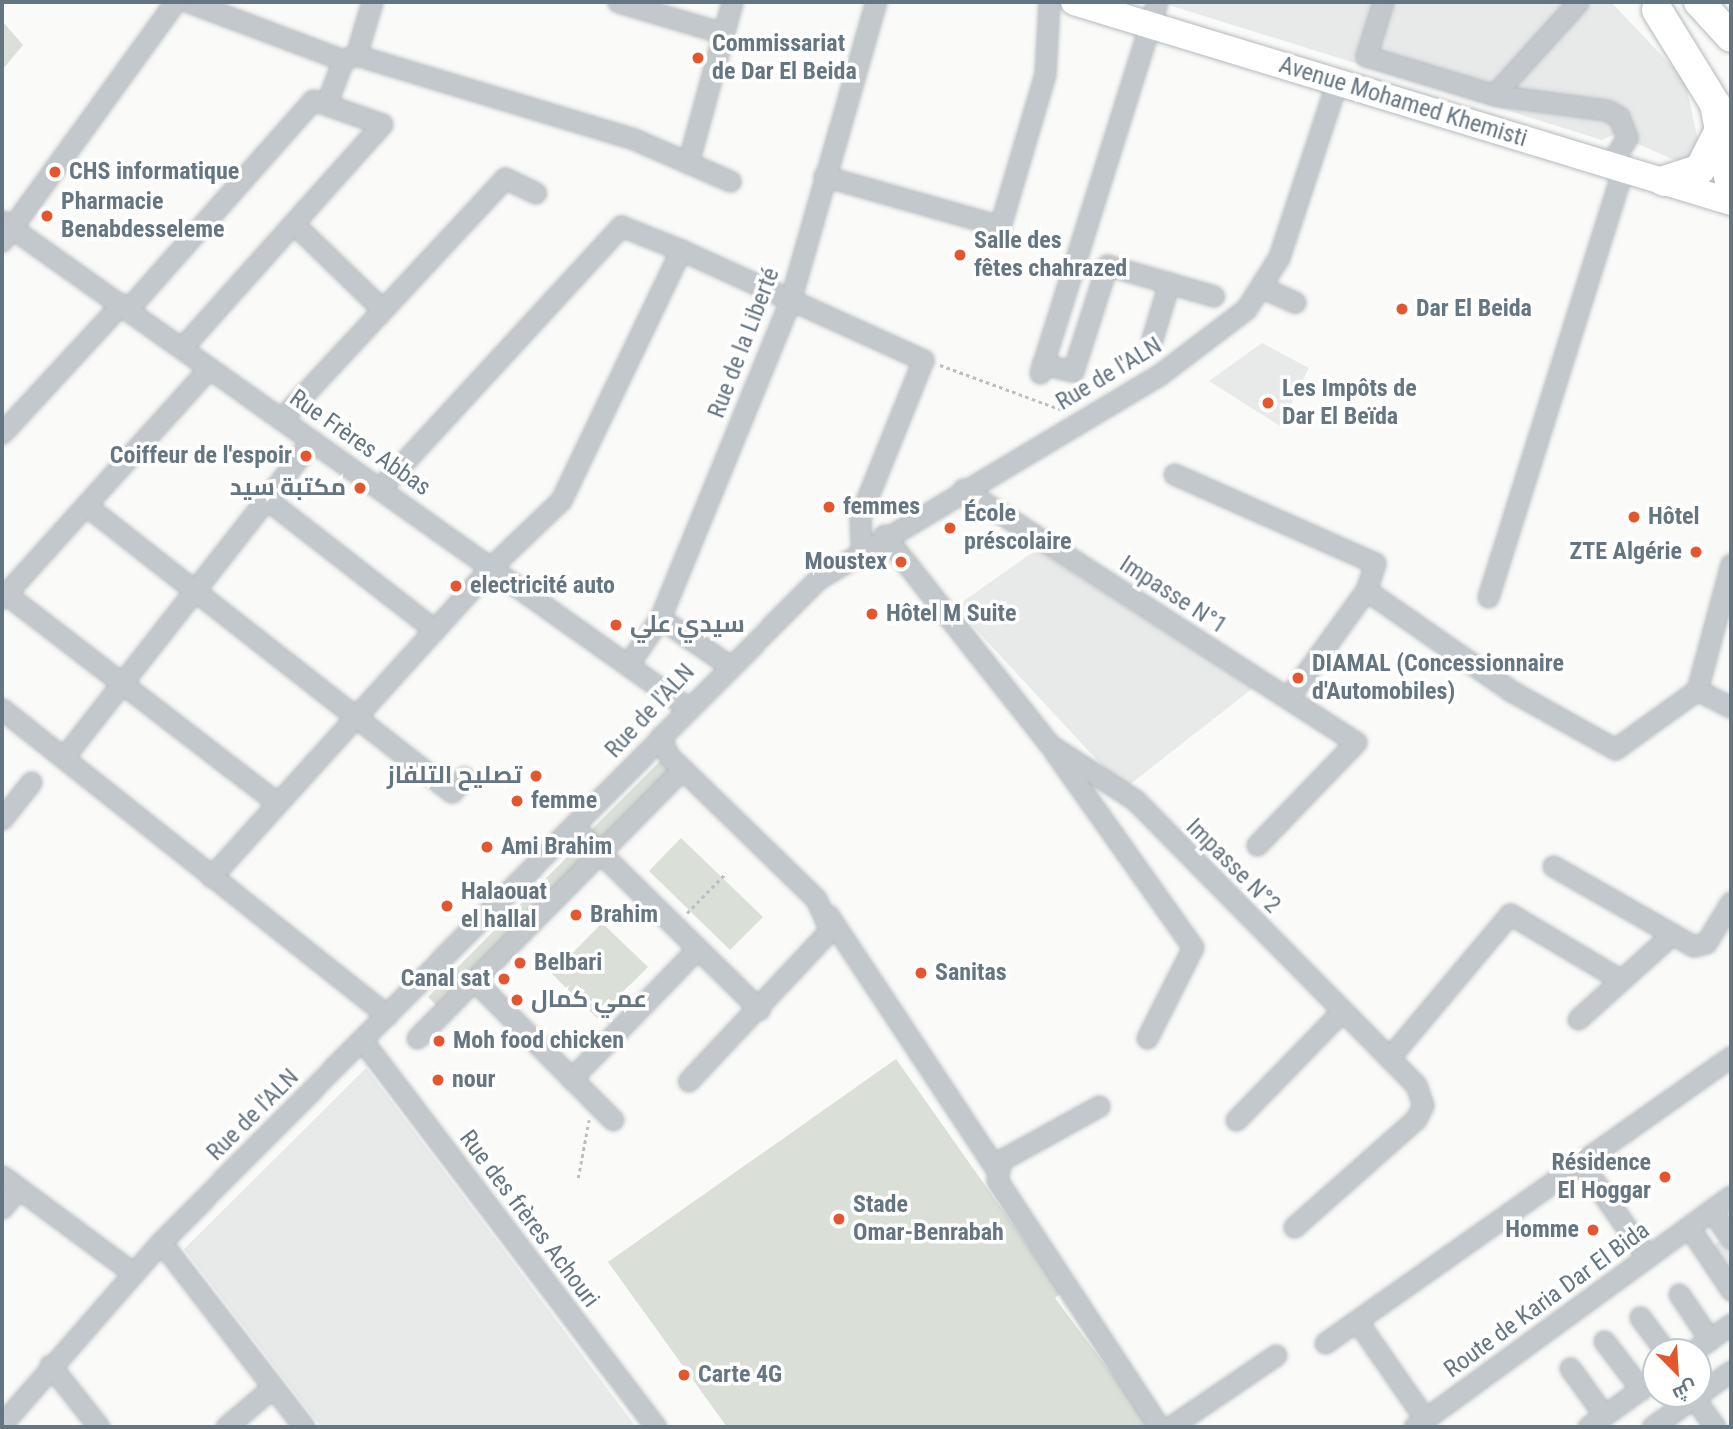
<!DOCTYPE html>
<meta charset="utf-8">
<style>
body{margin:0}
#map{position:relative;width:1733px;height:1429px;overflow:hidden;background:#fafaf8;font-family:"Roboto Condensed",Cairo,sans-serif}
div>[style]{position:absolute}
.built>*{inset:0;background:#e8e9e9}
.green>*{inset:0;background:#dadfd7}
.path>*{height:2.5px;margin-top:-1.25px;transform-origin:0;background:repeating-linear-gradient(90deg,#bbbfc2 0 3.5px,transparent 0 7px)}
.roads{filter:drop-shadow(0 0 2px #b5babe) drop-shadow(0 0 2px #b5babe)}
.minor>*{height:19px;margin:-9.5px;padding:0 9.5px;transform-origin:9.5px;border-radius:9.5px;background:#c3c8cc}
.major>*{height:26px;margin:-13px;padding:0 13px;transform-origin:13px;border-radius:13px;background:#fff}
.highway>*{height:30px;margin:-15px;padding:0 15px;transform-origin:15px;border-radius:15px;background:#fff}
.dots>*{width:19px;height:19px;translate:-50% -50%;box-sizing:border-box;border:4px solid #fff;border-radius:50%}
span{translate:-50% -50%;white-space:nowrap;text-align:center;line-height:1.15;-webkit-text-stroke:7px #fff;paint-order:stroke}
.poi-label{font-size:24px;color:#657683;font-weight:700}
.left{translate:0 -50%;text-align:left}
.right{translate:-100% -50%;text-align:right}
.street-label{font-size:24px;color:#657683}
.frame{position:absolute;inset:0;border:4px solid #657683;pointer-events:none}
.north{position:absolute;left:1642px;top:1338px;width:70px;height:70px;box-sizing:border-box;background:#fff;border:2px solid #c1c8cd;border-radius:50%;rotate:156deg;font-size:19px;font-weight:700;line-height:28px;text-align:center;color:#657683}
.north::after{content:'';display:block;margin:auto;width:24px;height:32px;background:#e4572e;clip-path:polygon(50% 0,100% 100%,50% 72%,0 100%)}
</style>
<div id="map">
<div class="built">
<div style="clip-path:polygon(1159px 2px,1611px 2px,1685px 80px,1698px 141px,1690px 157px,1677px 161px,1615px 134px,1602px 140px)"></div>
<div style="clip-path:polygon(1262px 343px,1309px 368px,1280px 426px,1209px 381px)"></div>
<div style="clip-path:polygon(1036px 550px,1253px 688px,1124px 789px,955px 607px)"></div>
<div style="clip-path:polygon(366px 1068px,500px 1245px,636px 1427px,321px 1427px,184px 1249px)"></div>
<div style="clip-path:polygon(1731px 1233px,1731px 1272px,1713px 1246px)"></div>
</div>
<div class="green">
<div style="clip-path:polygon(2px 21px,23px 45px,2px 70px)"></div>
<div style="clip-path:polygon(661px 760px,672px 771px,601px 842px,590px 831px)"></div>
<div style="clip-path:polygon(681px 838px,763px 917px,730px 950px,649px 871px)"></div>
<div style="clip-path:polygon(577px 847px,587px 857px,439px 1008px,428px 997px)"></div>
<div style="clip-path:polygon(602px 923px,648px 967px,597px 1018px,552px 974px)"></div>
<div style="clip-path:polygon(896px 1059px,1061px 1293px,1055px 1298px,1151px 1427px,727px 1427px,608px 1262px)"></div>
</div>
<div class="path">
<div style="left:940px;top:365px;width:133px;rotate:20.2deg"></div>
<div style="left:687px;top:913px;width:56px;rotate:-45.7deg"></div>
<div style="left:578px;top:1178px;width:59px;rotate:-79.3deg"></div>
</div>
<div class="roads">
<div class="minor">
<div style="left:189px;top:2px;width:165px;rotate:20.6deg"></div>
<div style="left:343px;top:60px;width:14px;rotate:-21deg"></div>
<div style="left:356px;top:55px;width:290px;rotate:16.8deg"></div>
<div style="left:634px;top:139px;width:105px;rotate:23.6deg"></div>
<div style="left:618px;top:2px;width:109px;rotate:16.4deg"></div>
<div style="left:1383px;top:2px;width:57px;rotate:107.5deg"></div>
<div style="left:1366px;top:56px;width:134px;rotate:16.9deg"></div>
<div style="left:1494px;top:95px;width:114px;rotate:7.6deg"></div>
<div style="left:1607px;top:110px;width:14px;rotate:30deg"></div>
<div style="left:1619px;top:117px;width:22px;rotate:69deg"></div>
<div style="left:1627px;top:138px;width:31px;rotate:123deg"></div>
<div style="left:356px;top:55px;width:55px;rotate:-73.2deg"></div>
<div style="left:1494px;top:95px;width:125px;rotate:-47.9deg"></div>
<div style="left:327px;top:102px;width:45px;rotate:-69.1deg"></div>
<div style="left:688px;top:163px;width:167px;rotate:-74.7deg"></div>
<div style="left:824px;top:176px;width:183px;rotate:15.9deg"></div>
<div style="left:1000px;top:226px;width:159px;rotate:-73.5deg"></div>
<div style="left:1045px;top:74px;width:72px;rotate:-86.8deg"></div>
<div style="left:2px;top:221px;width:841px;rotate:35.37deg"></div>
<div style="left:294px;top:224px;width:121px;rotate:44deg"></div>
<div style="left:2px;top:241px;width:295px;rotate:-54.1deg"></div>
<div style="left:1263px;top:288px;width:35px;rotate:24deg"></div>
<div style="left:128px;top:309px;width:279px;rotate:-48.5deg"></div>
<div style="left:313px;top:100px;width:73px;rotate:19.2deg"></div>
<div style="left:382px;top:124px;width:300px;rotate:131.8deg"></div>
<div style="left:1152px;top:339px;width:59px;rotate:-73.1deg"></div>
<div style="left:1042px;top:364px;width:32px;rotate:13deg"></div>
<div style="left:1073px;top:371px;width:111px;rotate:-72.2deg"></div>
<div style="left:1107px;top:265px;width:111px;rotate:16.2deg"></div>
<div style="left:1040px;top:373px;width:389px;rotate:-72.5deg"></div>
<div style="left:281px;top:419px;width:329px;rotate:-47.1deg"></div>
<div style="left:505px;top:178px;width:34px;rotate:26deg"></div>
<div style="left:2px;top:433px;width:176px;rotate:-47.3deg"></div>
<div style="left:1174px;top:474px;width:220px;rotate:23.9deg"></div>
<div style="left:1375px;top:563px;width:28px;rotate:108deg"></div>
<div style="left:1366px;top:590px;width:133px;rotate:125.8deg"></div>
<div style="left:381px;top:487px;width:355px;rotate:-47.4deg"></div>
<div style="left:621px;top:226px;width:65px;rotate:21.8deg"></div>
<div style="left:963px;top:489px;width:467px;rotate:32.8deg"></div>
<div style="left:1356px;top:742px;width:143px;rotate:133.9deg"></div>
<div style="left:269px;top:501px;width:210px;rotate:37.9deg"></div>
<div style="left:88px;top:507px;width:462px;rotate:38.1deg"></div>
<div style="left:452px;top:792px;width:19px;rotate:-51deg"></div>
<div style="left:884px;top:535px;width:268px;rotate:51.7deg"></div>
<div style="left:1050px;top:745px;width:101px;rotate:32.9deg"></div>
<div style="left:1135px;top:800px;width:400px;rotate:45.4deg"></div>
<div style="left:1416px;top:1085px;width:21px;rotate:71deg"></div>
<div style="left:1423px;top:1105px;width:16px;rotate:117deg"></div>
<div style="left:1416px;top:1119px;width:163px;rotate:138.5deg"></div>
<div style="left:1731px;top:564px;width:131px;rotate:105.1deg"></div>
<div style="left:1697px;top:690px;width:38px;rotate:27deg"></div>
<div style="left:1366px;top:590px;width:179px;rotate:34.8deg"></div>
<div style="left:1513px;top:692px;width:117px;rotate:29.2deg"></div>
<div style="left:1615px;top:749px;width:101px;rotate:-35.7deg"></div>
<div style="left:6px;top:594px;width:342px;rotate:37.6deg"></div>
<div style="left:1488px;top:597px;width:450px;rotate:-72.5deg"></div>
<div style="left:2px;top:598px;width:309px;rotate:-48deg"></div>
<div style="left:629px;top:663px;width:55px;rotate:-55.4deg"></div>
<div style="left:727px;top:664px;width:81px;rotate:-145.5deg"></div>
<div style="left:660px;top:618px;width:343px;rotate:-67.7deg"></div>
<div style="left:790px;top:301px;width:311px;rotate:-74deg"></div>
<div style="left:2px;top:709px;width:492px;rotate:38.5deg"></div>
<div style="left:660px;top:737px;width:21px;rotate:65deg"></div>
<div style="left:669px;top:756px;width:205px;rotate:44.2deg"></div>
<div style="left:816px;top:899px;width:34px;rotate:66deg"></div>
<div style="left:830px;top:930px;width:207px;rotate:133.2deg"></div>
<div style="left:1054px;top:751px;width:240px;rotate:54.7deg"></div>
<div style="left:1193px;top:947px;width:102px;rotate:116.8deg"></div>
<div style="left:64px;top:757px;width:402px;rotate:-51.9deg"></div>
<div style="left:2px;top:819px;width:47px;rotate:-51.9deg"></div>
<div style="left:574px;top:827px;width:260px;rotate:44.5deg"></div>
<div style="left:1553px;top:866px;width:161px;rotate:29.7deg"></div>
<div style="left:1693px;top:946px;width:13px;rotate:-13deg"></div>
<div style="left:1706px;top:943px;width:48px;rotate:-58.6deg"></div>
<div style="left:211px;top:877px;width:421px;rotate:-47.9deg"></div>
<div style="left:493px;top:565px;width:94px;rotate:-43.7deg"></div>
<div style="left:561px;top:500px;width:277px;rotate:-64.4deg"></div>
<div style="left:681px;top:250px;width:266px;rotate:24.4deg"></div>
<div style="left:923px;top:360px;width:168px;rotate:112deg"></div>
<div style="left:860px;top:516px;width:32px;rotate:88deg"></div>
<div style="left:828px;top:915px;width:305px;rotate:56.5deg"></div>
<div style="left:474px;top:980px;width:197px;rotate:45.2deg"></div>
<div style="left:1578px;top:1019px;width:127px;rotate:-42.1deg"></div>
<div style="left:417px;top:1038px;width:378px;rotate:-45.4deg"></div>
<div style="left:362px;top:1040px;width:486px;rotate:52.8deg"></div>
<div style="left:1389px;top:1058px;width:188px;rotate:-50deg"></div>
<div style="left:1510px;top:914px;width:129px;rotate:30.7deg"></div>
<div style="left:571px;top:1079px;width:182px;rotate:-45.9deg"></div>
<div style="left:1099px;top:1106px;width:112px;rotate:151.1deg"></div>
<div style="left:1001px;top:1160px;width:20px;rotate:101deg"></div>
<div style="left:997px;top:1180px;width:295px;rotate:56.7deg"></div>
<div style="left:1236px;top:1120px;width:152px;rotate:-45.8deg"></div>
<div style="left:1580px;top:1161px;width:117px;rotate:55.1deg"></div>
<div style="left:2px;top:1176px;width:163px;rotate:36.5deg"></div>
<div style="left:2px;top:1208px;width:25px;rotate:-50deg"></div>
<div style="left:1711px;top:1210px;width:35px;rotate:55deg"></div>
<div style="left:1689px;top:1227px;width:76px;rotate:56.3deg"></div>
<div style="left:161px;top:1242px;width:234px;rotate:52.3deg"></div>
<div style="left:1679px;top:1294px;width:55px;rotate:56deg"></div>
<div style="left:1640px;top:1317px;width:44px;rotate:53.4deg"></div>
<div style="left:1357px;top:1321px;width:119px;rotate:55.2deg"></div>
<div style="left:1604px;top:1341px;width:61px;rotate:52.4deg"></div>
<div style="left:1325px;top:1343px;width:497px;rotate:-35.2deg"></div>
<div style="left:1692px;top:1352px;width:48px;rotate:-35.7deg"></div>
<div style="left:50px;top:1365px;width:79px;rotate:51.7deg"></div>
<div style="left:1570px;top:1368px;width:58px;rotate:54.1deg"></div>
<div style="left:1694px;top:1398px;width:36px;rotate:54deg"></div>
<div style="left:2px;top:1424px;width:242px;rotate:-48.9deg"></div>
<div style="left:161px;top:1242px;width:933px;rotate:-45.26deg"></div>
<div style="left:818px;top:579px;width:397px;rotate:-30.9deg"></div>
<div style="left:1159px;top:375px;width:109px;rotate:-37.2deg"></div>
<div style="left:1246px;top:309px;width:62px;rotate:-57.6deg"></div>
<div style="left:1279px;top:257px;width:184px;rotate:-71.7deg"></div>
<div style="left:226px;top:1427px;width:62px;rotate:-40.4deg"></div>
<div style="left:1170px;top:1427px;width:128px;rotate:-34.2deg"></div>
<div style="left:1414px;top:1427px;width:392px;rotate:-36.1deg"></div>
<div style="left:1588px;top:1427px;width:84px;rotate:-35.8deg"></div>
<div style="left:1652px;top:1427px;width:97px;rotate:-35.3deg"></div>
</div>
<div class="major">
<div style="left:1074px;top:2px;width:687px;rotate:16.93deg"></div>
</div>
<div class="highway">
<div style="left:1699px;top:2px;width:47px;rotate:47.6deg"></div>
<div style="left:1657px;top:10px;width:110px;rotate:58.3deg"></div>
<div style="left:1715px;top:104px;width:85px;rotate:79.1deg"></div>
<div style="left:1664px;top:181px;width:38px;rotate:-18deg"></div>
<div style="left:1700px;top:169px;width:46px;rotate:-62.9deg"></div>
</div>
</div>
<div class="dots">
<div style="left:698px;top:58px;background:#e4572e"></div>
<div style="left:55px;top:172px;background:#e4572e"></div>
<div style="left:47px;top:216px;background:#e4572e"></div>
<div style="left:960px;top:255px;background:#e4572e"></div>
<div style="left:1402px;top:309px;background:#e4572e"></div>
<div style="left:1268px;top:403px;background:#e4572e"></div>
<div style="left:306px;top:456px;background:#e4572e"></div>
<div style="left:360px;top:488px;background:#e4572e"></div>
<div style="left:829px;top:507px;background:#e4572e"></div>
<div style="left:1634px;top:517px;background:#e4572e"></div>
<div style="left:950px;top:528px;background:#e4572e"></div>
<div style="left:1696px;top:552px;background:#e4572e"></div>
<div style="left:901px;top:562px;background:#e4572e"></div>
<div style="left:456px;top:586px;background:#e4572e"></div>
<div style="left:872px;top:614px;background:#e4572e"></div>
<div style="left:616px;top:625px;background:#e4572e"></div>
<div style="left:1298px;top:678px;background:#e4572e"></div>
<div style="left:536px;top:776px;background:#e4572e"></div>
<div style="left:517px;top:801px;background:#e4572e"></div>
<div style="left:487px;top:847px;background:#e4572e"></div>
<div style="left:447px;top:906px;background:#e4572e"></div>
<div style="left:576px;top:915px;background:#e4572e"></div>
<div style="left:520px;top:963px;background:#e4572e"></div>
<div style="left:921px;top:973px;background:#e4572e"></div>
<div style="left:504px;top:979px;background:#e4572e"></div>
<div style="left:517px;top:1000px;background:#e4572e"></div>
<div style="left:439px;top:1041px;background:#e4572e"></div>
<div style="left:438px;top:1080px;background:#e4572e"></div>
<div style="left:1665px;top:1177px;background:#e4572e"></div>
<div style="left:839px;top:1219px;background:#e4572e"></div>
<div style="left:1593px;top:1230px;background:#e4572e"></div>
<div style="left:684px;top:1375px;background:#e4572e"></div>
</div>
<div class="poi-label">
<span class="left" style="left:712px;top:58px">Commissariat<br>de Dar El Beida</span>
<span class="left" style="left:69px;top:172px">CHS informatique</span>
<span class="left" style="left:61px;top:216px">Pharmacie<br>Benabdesseleme</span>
<span class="left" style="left:974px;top:255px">Salle des<br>fêtes chahrazed</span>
<span class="left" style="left:1416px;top:309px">Dar El Beida</span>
<span class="left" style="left:1282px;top:403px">Les Impôts de<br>Dar El Beïda</span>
<span class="right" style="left:292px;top:456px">Coiffeur de l'espoir</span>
<span class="right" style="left:346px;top:488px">مكتبة سيد</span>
<span class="left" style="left:843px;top:507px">femmes</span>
<span class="left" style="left:964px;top:528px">École<br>préscolaire</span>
<span class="left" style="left:1648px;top:517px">Hôtel</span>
<span class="right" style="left:1682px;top:552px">ZTE Algérie</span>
<span class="right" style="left:887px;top:562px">Moustex</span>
<span class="left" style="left:470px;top:586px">electricité auto</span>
<span class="left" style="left:886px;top:614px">Hôtel M Suite</span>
<span class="left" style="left:630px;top:625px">سيدي علي</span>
<span class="left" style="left:1312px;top:678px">DIAMAL (Concessionnaire<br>d'Automobiles)</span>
<span class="right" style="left:522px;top:776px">تصليح التلفاز</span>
<span class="left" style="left:531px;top:801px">femme</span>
<span class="left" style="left:501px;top:847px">Ami Brahim</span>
<span class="left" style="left:461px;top:906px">Halaouat<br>el hallal</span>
<span class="left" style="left:590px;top:915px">Brahim</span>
<span class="left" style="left:534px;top:963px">Belbari</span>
<span class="left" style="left:935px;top:973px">Sanitas</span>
<span class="right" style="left:490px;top:979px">Canal sat</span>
<span class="left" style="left:531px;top:1000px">عمي كمال</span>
<span class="left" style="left:453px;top:1041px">Moh food chicken</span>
<span class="left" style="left:452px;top:1080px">nour</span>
<span class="right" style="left:1651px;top:1177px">Résidence<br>El Hoggar</span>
<span class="left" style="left:853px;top:1219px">Stade<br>Omar-Benrabah</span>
<span class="right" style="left:1579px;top:1230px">Homme</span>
<span class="left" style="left:698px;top:1375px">Carte 4G</span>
</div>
<div class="street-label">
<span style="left:1403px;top:102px;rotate:17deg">Avenue Mohamed Khemisti</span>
<span style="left:744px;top:343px;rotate:-69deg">Rue de la Liberté</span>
<span style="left:1109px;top:374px;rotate:-31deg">Rue de l'ALN</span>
<span style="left:360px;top:443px;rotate:35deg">Rue Frères Abbas</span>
<span style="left:1173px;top:595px;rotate:33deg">Impasse N°1</span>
<span style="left:650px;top:711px;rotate:-47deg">Rue de l'ALN</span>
<span style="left:1233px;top:866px;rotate:45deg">Impasse N°2</span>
<span style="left:253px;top:1115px;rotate:-45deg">Rue de l'ALN</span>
<span style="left:529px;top:1219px;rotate:53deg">Rue des frères Achouri</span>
<span style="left:1547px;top:1300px;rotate:-36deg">Route de Karia Dar El Bida</span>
</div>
<div class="frame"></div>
<div class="north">ش</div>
</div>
